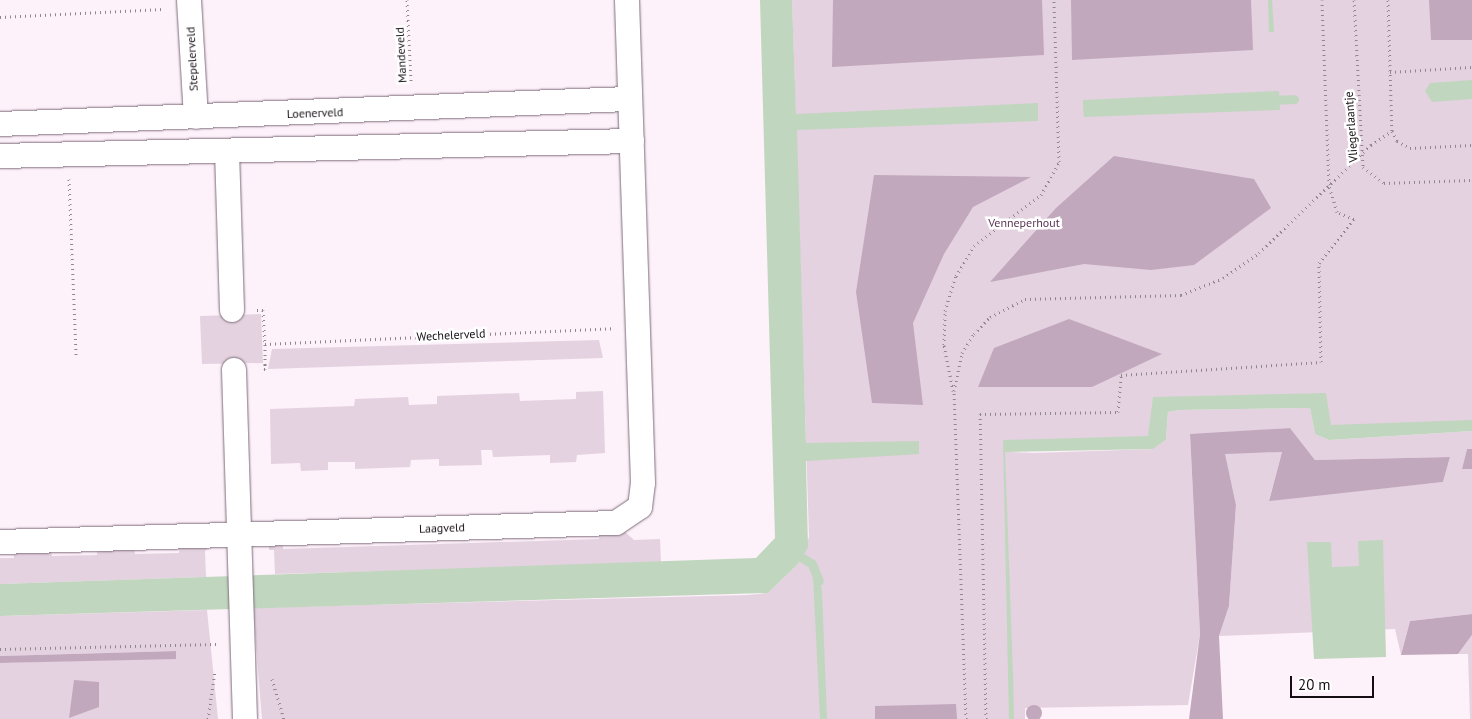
<!DOCTYPE html>
<style>
body{margin:0}
#map{position:relative;width:1472px;height:719px;overflow:hidden;background:#fdf1fa;font-family:"PT Sans",sans-serif}
div>[style]{position:absolute}
.green>*{inset:0;background:#e4d2e0}
.forest>*{inset:0;background:#c2a8bd}
.round{border-radius:50%}
.water>*{inset:0;background:#c0d6be}
.stream>*{height:9px;margin:-4.5px;padding:0 4.5px;transform-origin:4.5px;border-radius:4.5px;background:#c0d6be}
.path>*{height:3px;margin-top:-1.5px;transform-origin:0;background:repeating-linear-gradient(90deg,#90878e 0 1px,transparent 0 5px)}
.roads{filter:drop-shadow(0 0 1px #7e6d7a) drop-shadow(0 0 1px #7e6d7a)}
.street>*{height:24px;margin:-12px;padding:0 12px;transform-origin:12px;border-radius:12px;background:#fff}
span{translate:-50% -50%;white-space:nowrap;text-align:center;line-height:1.15;-webkit-text-stroke:5px #fff;paint-order:stroke}
.street-label{font-size:12px;color:#140e13}
.park-label{font-size:12px;color:#5b3655}
.scale{position:absolute;left:1290px;top:676px;width:84px;height:22px;box-sizing:border-box;border:2px solid #140e13;border-top:0;padding-left:6px;font-size:15px;line-height:18px;white-space:nowrap;color:#140e13;-webkit-text-stroke:4px #fff;paint-order:stroke}
</style>
<div id="map">
<div class="green">
<div style="clip-path:polygon(792px 0,1472px 0,1472px 426px,1320px 434px,1317px 400px,1163px 405px,1163px 438px,1010px 448px,1011px 452px,1034px 453px,1153px 449px,1166px 440px,1168px 412px,1180px 410px,1310px 408px,1315px 434px,1329px 440px,1472px 431px,1472px 449px,1467px 449px,1462px 469px,1472px 469px,1472px 614px,1410px 621px,1401px 655px,1395px 629px,1219px 636px,1229px 606px,1236px 505px,1224px 453px,1282px 452px,1269px 500px,1443px 482px,1450px 457px,1315px 460px,1290px 428px,1190px 435px,1200px 634px,1188px 705px,1025px 708px,1025px 719px,262px 719px,253px 608px,748px 595px,768px 593px,799px 563px,809px 537px)"></div>
<div style="clip-path:polygon(261px 314px,263px 363px,202px 364px,200px 316px)"></div>
<div style="clip-path:polygon(599px 340px,603px 358px,268px 369px,272px 349px)"></div>
<div style="clip-path:polygon(603px 391px,605px 453px,577px 455px,576px 462px,550px 463px,550px 455px,493px 457px,492px 450px,481px 450px,482px 465px,439px 466px,439px 459px,411px 460px,410px 467px,355px 469px,355px 462px,328px 462px,328px 470px,301px 471px,300px 463px,271px 464px,270px 409px,354px 406px,355px 399px,408px 397px,409px 405px,437px 404px,437px 396px,519px 393px,520px 401px,576px 399px,576px 392px)"></div>
<div style="clip-path:polygon(624px 531px,634px 540px,660px 539px,661px 564px,275px 574px,274px 550px,269px 550px,269px 544px,283px 542px,283px 549px,599px 539px,600px 532px)"></div>
<div style="clip-path:polygon(179px 545px,210px 546px,205px 551px,206px 577px,0 584px,0 558px,14px 558px,14px 551px,51px 549px,52px 556px,97px 555px,97px 548px,134px 547px,135px 554px,179px 553px)"></div>
<div style="clip-path:polygon(207px 610px,218px 719px,0 719px,0 663px,176px 658px,176px 651px,0 656px,0 616px)"></div>
<div style="clip-path:polygon(1472px 635px,1472px 719px,1470px 719px,1468px 654px,1458px 654px)"></div>
</div>
<div class="forest">
<div style="clip-path:polygon(833px 0,1042px 0,1044px 55px,832px 67px)"></div>
<div style="clip-path:polygon(1071px 0,1251px 0,1253px 50px,1072px 60px)"></div>
<div style="clip-path:polygon(1429px 0,1472px 0,1472px 40px,1431px 40px)"></div>
<div style="clip-path:polygon(1114px 156px,1254px 179px,1271px 208px,1194px 265px,1151px 270px,1084px 264px,990px 282px,1056px 208px)"></div>
<div style="clip-path:polygon(874px 175px,1031px 177px,973px 207px,944px 254px,913px 323px,923px 405px,872px 403px,856px 292px)"></div>
<div style="clip-path:polygon(1069px 319px,1162px 354px,1092px 387px,978px 387px,994px 348px)"></div>
<div style="clip-path:polygon(1290px 428px,1315px 460px,1450px 457px,1443px 482px,1269px 501px,1282px 452px,1225px 454px,1236px 505px,1229px 606px,1219px 636px,1223px 719px,1189px 719px,1200px 634px,1190px 434px)"></div>
<div style="clip-path:polygon(1467px 449px,1472px 449px,1472px 469px,1462px 469px)"></div>
<div style="clip-path:polygon(1472px 614px,1472px 635px,1458px 654px,1401px 655px,1410px 621px)"></div>
<div style="clip-path:polygon(176px 651px,176px 659px,0 663px,0 656px)"></div>
<div style="clip-path:polygon(74px 680px,99px 682px,99px 707px,69px 718px)"></div>
<div style="clip-path:polygon(956px 704px,957px 719px,875px 719px,875px 706px)"></div>
<div class="round" style="left:1026px;top:705px;width:16px;height:16px"></div>
</div>
<div class="water">
<div style="clip-path:polygon(760px 0,792px 0,796px 114px,1038px 103px,1038px 121px,797px 130px,806px 443px,919px 441px,919px 454px,806px 461px,808px 547px,799px 563px,768px 593px,0 616px,0 584px,756px 558px,775px 538px)"></div>
<div style="clip-path:polygon(1268px 0,1272px 0,1274px 32px,1269px 32px)"></div>
<div style="clip-path:polygon(1472px 80px,1472px 99px,1432px 102px,1425px 91px,1430px 83px)"></div>
<div style="clip-path:polygon(1279px 91px,1280px 110px,1084px 117px,1083px 109px,1083px 100px)"></div>
<div style="clip-path:polygon(1326px 393px,1331px 425px,1472px 420px,1472px 431px,1329px 440px,1315px 434px,1310px 408px,1180px 410px,1168px 412px,1166px 440px,1153px 449px,1005px 452px,1013px 675px,1014px 719px,1009px 719px,1003px 440px,1148px 436px,1153px 397px)"></div>
<div style="clip-path:polygon(1383px 540px,1386px 657px,1314px 659px,1307px 542px,1331px 542px,1332px 567px,1359px 566px,1358px 541px)"></div>
<div style="clip-path:polygon(818px 569px,822px 592px,827px 719px,820px 719px,813px 575px)"></div>
</div>
<div class="stream">
<div style="left:1269px;top:100px;width:25px;rotate:-2deg"></div>
<div style="left:793px;top:552px;width:22px;rotate:32deg"></div>
<div style="left:812px;top:564px;width:18px;rotate:68deg"></div>
</div>
<div class="path">
<div style="left:407px;top:0;width:82px;rotate:87.2deg"></div>
<div style="left:1354px;top:0;width:167px;rotate:86.9deg"></div>
<div style="left:1363px;top:167px;width:26px;rotate:37deg"></div>
<div style="left:1384px;top:183px;width:88px;rotate:-2deg"></div>
<div style="left:1388px;top:0;width:131px;rotate:88.3deg"></div>
<div style="left:1392px;top:131px;width:11px;rotate:63deg"></div>
<div style="left:1397px;top:141px;width:15px;rotate:28deg"></div>
<div style="left:1410px;top:148px;width:62px;rotate:-2.8deg"></div>
<div style="left:0;top:17px;width:163px;rotate:-2.8deg"></div>
<div style="left:1390px;top:72px;width:82px;rotate:-3.5deg"></div>
<div style="left:69px;top:179px;width:176px;rotate:87.7deg"></div>
<div style="left:257px;top:310px;width:6px"></div>
<div style="left:263px;top:310px;width:34px;rotate:87deg"></div>
<div style="left:265px;top:344px;width:25px;rotate:90deg"></div>
<div style="left:265px;top:369px;width:5px;rotate:180deg"></div>
<div style="left:265px;top:344px;width:348px;rotate:-2.6deg"></div>
<div style="left:953px;top:391px;width:47px;rotate:-101.1deg"></div>
<div style="left:944px;top:345px;width:34px;rotate:-88deg"></div>
<div style="left:945px;top:311px;width:37px;rotate:-73deg"></div>
<div style="left:956px;top:276px;width:35px;rotate:-59deg"></div>
<div style="left:974px;top:246px;width:84px;rotate:-37.3deg"></div>
<div style="left:1041px;top:195px;width:38px;rotate:-61deg"></div>
<div style="left:1059px;top:162px;width:162px;rotate:-91.8deg"></div>
<div style="left:0;top:649px;width:217px;rotate:-1.3deg"></div>
<div style="left:272px;top:679px;width:42px;rotate:73.3deg"></div>
<div style="left:208px;top:719px;width:49px;rotate:-81.7deg"></div>
<div style="left:966px;top:719px;width:328px;rotate:-92.1deg"></div>
<div style="left:954px;top:391px;width:39px;rotate:-78deg"></div>
<div style="left:962px;top:353px;width:22px;rotate:-58deg"></div>
<div style="left:974px;top:334px;width:23px;rotate:-47deg"></div>
<div style="left:990px;top:317px;width:39px;rotate:-27deg"></div>
<div style="left:1025px;top:299px;width:156px;rotate:-1.5deg"></div>
<div style="left:1181px;top:295px;width:45px;rotate:-22deg"></div>
<div style="left:1223px;top:278px;width:44px;rotate:-34.8deg"></div>
<div style="left:1259px;top:253px;width:156px;rotate:-44deg"></div>
<div style="left:1371px;top:145px;width:25px;rotate:-34deg"></div>
<div style="left:986px;top:719px;width:305px;rotate:-91.1deg"></div>
<div style="left:980px;top:414px;width:138px;rotate:-0.8deg"></div>
<div style="left:1118px;top:412px;width:37px;rotate:-85deg"></div>
<div style="left:1121px;top:375px;width:200px;rotate:-3.7deg"></div>
<div style="left:1321px;top:362px;width:99px;rotate:-91.2deg"></div>
<div style="left:1319px;top:263px;width:56px;rotate:-51.5deg"></div>
<div style="left:1354px;top:219px;width:18px;rotate:-158deg"></div>
<div style="left:1337px;top:212px;width:28px;rotate:-107deg"></div>
<div style="left:1329px;top:185px;width:185px;rotate:-92.2deg"></div>
</div>
<div class="roads">
<div class="street">
<div style="left:189px;top:0;width:117px;rotate:86.6deg"></div>
<div style="left:0;top:124px;width:629px;rotate:-2.28deg"></div>
<div style="left:227px;top:151px;width:159px;rotate:88.2deg"></div>
<div style="left:0;top:156px;width:632px;rotate:-1.36deg"></div>
<div style="left:234px;top:370px;width:349px;rotate:88.2deg"></div>
<div style="left:0;top:542px;width:616px;rotate:-1.77deg"></div>
<div style="left:616px;top:523px;width:29px;rotate:-34deg"></div>
<div style="left:640px;top:507px;width:24px;rotate:-83deg"></div>
<div style="left:643px;top:483px;width:483px;rotate:-91.9deg"></div>
</div>
</div>
<div class="street-label">
<span style="left:401px;top:55px;rotate:-93deg">Mandeveld</span>
<span style="left:192px;top:59px;rotate:-93deg">Stepelerveld</span>
<span style="left:315px;top:113px;rotate:-2deg">Loenerveld</span>
<span style="left:1351px;top:127px;rotate:-94deg">Vliegerlaantje</span>
<span style="left:451px;top:335px;rotate:-3deg">Wechelerveld</span>
<span style="left:442px;top:528px;rotate:-2deg">Laagveld</span>
</div>
<div class="park-label">
<span style="left:1024px;top:223px">Venneperhout</span>
</div>
<div class="scale">20 m</div>
</div>
